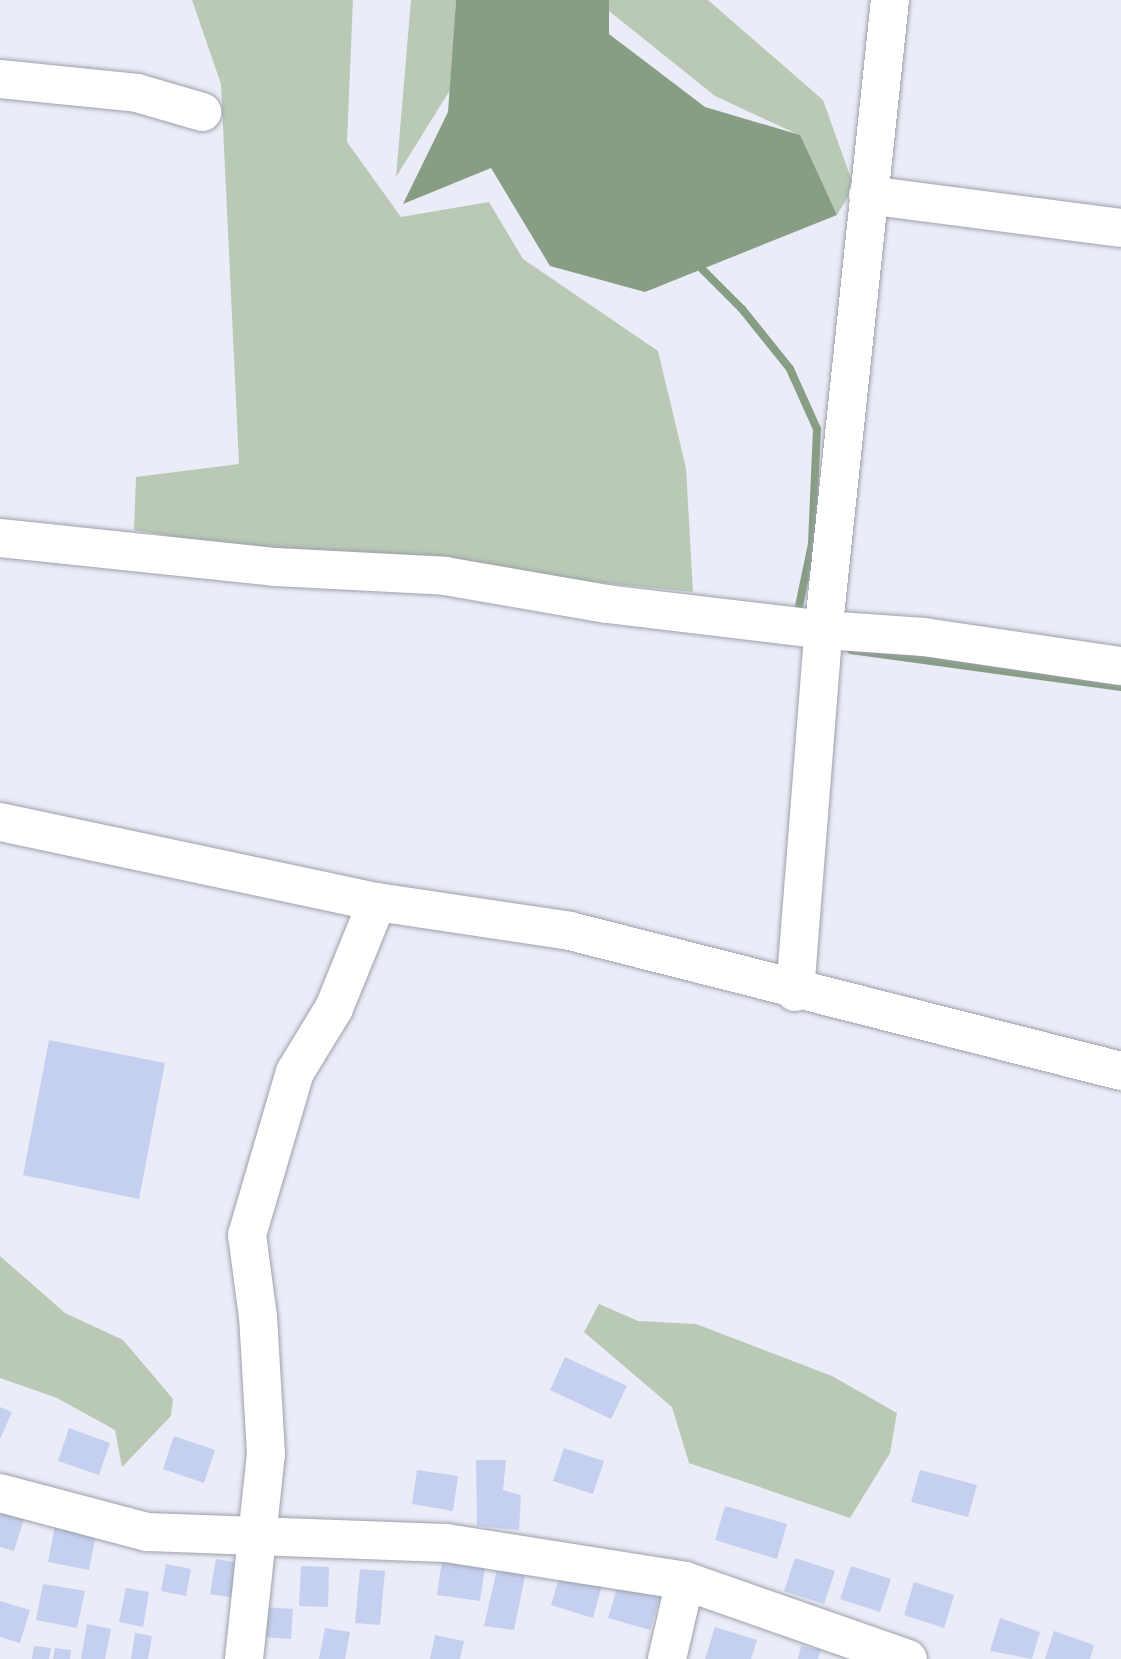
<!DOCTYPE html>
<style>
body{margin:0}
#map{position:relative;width:1121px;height:1659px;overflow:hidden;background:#eaedf7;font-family:"Golos Text",sans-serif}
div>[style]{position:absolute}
.green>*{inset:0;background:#b9c9b6}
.water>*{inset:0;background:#879e84}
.stream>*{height:8px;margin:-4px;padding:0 4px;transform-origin:4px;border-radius:4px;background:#879e84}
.building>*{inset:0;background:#c5cfef}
.roads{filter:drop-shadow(0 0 2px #9da0a9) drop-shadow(0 0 2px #9da0a9)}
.minor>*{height:38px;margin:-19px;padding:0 19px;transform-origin:19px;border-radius:19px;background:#fff}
span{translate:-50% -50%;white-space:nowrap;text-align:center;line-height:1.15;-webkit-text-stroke:6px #eaedf7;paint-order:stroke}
</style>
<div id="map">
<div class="green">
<div style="clip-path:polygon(192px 0,353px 0,347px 142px,401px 217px,489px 202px,523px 259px,658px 351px,686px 468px,693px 592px,211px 543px,134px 530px,136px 477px,239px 464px,221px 84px)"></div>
<div style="clip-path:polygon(411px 0,456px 0,450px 90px,396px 177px)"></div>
<div style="clip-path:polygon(609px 0,708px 0,823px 100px,854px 187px,837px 215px,799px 135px,715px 96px,609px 11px)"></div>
<div style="clip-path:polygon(0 1256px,65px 1313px,123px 1340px,173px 1399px,171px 1416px,122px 1467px,115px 1430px,57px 1398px,0 1378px)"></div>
<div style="clip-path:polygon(599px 1304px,638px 1321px,696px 1324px,832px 1376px,897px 1413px,890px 1453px,850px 1518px,689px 1463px,672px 1407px,584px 1332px)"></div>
</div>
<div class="water">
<div style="clip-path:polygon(456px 0,609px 0,609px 34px,705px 107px,800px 135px,837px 215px,645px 292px,550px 266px,491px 168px,403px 204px,448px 112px)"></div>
</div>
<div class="stream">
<div style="left:696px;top:263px;width:65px;rotate:45deg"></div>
<div style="left:742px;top:309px;width:77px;rotate:51.3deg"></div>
<div style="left:790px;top:369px;width:66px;rotate:65.8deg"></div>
<div style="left:817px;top:429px;width:115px;rotate:92.5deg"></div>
<div style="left:812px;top:544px;width:74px;rotate:101.8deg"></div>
<div style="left:851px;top:650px;width:273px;rotate:7.8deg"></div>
</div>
<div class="building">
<div style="clip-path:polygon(49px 1040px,165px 1063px,139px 1199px,23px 1175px)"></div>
<div style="clip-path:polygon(565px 1357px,627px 1386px,611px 1419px,550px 1390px)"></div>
<div style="clip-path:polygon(0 1407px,12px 1412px,0 1439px)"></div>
<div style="clip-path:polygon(69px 1428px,110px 1443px,99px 1475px,58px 1461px)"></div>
<div style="clip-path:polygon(174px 1436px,215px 1450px,204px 1483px,163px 1469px)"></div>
<div style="clip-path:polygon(564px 1448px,604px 1461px,593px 1494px,553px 1481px)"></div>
<div style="clip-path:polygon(476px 1460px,506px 1460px,503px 1490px,521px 1495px,519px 1530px,477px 1526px)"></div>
<div style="clip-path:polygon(417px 1470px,458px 1476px,453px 1511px,412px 1504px)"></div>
<div style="clip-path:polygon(920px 1470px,977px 1485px,968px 1517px,911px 1502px)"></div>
<div style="clip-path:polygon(725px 1506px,787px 1524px,777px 1559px,715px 1540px)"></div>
<div style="clip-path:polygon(0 1512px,24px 1519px,14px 1551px,0 1547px)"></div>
<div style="clip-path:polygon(55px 1525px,96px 1534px,89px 1570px,48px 1562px)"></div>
<div style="clip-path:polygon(795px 1558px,835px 1571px,824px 1604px,784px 1591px)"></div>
<div style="clip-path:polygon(216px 1559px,240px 1563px,234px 1598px,210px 1594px)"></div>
<div style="clip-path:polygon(442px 1561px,485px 1567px,480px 1601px,437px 1595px)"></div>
<div style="clip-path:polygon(166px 1564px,191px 1569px,186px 1596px,161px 1591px)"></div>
<div style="clip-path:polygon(498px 1565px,526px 1571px,514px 1630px,484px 1626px)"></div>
<div style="clip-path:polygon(301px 1566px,329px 1567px,328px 1607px,299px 1606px)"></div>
<div style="clip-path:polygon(851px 1566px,891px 1579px,880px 1612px,840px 1599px)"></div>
<div style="clip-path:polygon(360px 1569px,385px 1571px,380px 1625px,355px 1623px)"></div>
<div style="clip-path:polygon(561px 1572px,602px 1585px,593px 1618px,551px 1605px)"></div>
<div style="clip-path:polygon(914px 1582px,954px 1595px,944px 1628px,904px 1615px)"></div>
<div style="clip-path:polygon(43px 1584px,85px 1591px,77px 1628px,36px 1620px)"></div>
<div style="clip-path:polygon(618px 1585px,660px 1597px,650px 1630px,608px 1618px)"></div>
<div style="clip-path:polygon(126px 1588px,149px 1592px,143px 1627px,119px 1622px)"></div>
<div style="clip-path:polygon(0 1601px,30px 1610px,20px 1643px,0 1637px)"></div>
<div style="clip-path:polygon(264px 1607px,293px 1609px,291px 1639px,262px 1637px)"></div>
<div style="clip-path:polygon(1000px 1618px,1040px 1632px,1032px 1659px,990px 1651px)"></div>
<div style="clip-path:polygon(87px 1624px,111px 1629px,105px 1659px,81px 1659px)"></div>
<div style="clip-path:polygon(715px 1627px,757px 1640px,751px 1659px,705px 1659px)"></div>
<div style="clip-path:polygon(325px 1628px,350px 1632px,345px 1659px,319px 1659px)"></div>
<div style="clip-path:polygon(1054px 1631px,1094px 1645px,1090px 1659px,1045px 1659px)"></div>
<div style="clip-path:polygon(135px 1633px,152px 1636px,148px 1659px,131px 1659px)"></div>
<div style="clip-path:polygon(435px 1635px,464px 1641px,460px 1659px,430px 1659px)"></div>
<div style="clip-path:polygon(34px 1646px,51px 1648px,49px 1659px,32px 1659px)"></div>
<div style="clip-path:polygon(801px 1646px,821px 1650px,818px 1659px,798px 1659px)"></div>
<div style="clip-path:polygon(55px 1648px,71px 1650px,70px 1659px,53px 1659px)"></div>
</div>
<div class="roads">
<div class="minor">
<div style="left:0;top:79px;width:138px;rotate:5.8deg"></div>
<div style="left:137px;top:93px;width:68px;rotate:16.3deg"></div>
<div style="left:868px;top:195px;width:255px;rotate:7.4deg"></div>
<div style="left:0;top:538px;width:278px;rotate:6deg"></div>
<div style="left:276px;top:567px;width:169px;rotate:3deg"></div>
<div style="left:445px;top:576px;width:164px;rotate:9.8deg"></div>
<div style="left:607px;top:604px;width:219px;rotate:6.8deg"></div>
<div style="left:824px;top:630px;width:100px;rotate:4deg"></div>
<div style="left:924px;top:637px;width:199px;rotate:8.4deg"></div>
<div style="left:0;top:822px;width:385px;rotate:12deg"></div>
<div style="left:377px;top:902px;width:195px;rotate:8.5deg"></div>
<div style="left:570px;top:931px;width:569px;rotate:14.26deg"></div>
<div style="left:795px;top:992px;width:359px;rotate:-85.5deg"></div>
<div style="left:823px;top:634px;width:638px;rotate:-83.97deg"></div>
<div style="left:0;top:1493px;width:152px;rotate:14.9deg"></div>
<div style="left:147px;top:1532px;width:299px;rotate:2.1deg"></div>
<div style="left:446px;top:1543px;width:242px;rotate:9deg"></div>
<div style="left:685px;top:1581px;width:236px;rotate:19.3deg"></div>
<div style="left:244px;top:1659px;width:206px;rotate:-83.9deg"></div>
<div style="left:266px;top:1454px;width:137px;rotate:-93.3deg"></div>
<div style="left:258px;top:1317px;width:83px;rotate:-97.6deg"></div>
<div style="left:247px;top:1235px;width:170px;rotate:-73.6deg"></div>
<div style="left:295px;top:1072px;width:75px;rotate:-58.6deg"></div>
<div style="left:334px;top:1008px;width:114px;rotate:-67.9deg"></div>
<div style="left:667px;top:1659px;width:80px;rotate:-77deg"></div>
</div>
</div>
</div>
